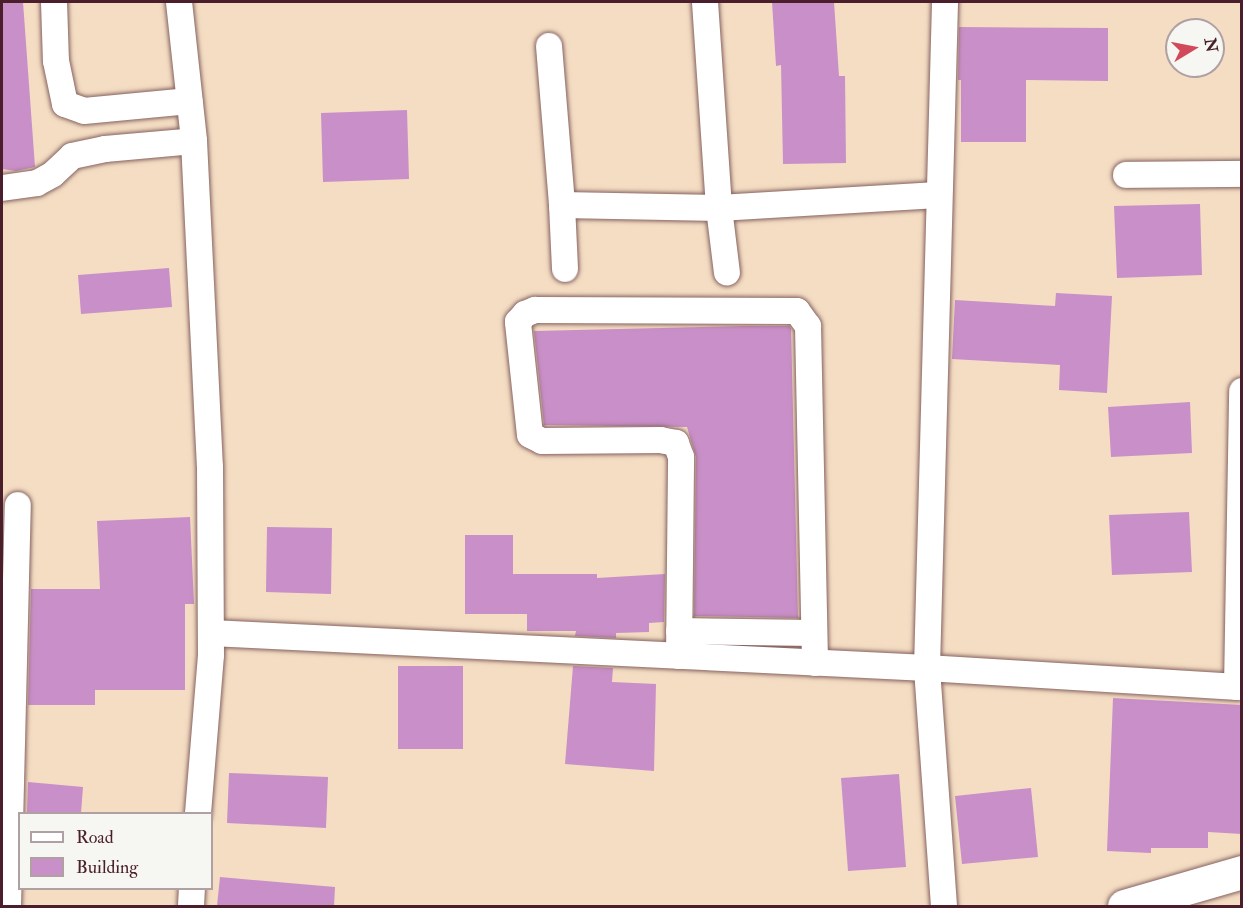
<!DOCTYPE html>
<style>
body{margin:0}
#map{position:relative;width:1243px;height:908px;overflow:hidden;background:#f4ddc3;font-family:"IM FELL Double Pica",serif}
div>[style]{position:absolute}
.building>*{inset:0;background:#c98fc8}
.roads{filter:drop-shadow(0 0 2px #866260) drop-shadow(0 0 2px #866260)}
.street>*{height:26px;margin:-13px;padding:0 13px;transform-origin:13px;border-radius:13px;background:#fff}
.secondary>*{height:33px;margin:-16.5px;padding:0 16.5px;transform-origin:16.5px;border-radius:16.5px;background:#fff}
span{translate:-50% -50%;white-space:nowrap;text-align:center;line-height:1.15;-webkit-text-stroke:5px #f6f6f2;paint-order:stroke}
.frame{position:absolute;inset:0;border:3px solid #4a1f2b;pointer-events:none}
.legend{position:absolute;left:18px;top:812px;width:195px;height:78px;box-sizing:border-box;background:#f6f6f2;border:2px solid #b1a0a2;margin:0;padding:8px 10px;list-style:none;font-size:18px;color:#4a1f2b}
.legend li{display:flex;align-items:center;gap:12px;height:30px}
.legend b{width:30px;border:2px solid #b1a0a2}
.north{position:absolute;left:1165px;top:18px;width:60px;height:60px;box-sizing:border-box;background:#f6f6f2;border:2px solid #b1a0a2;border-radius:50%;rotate:80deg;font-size:16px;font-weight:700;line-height:24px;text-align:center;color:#4a1f2b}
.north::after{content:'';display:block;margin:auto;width:21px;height:27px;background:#d1495b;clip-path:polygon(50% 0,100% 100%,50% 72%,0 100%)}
</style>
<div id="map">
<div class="building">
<div style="clip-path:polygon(2px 2px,23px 2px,35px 167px,16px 171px,2px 169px)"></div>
<div style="clip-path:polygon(772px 2px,834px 2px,839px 76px,845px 76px,846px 163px,783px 164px,781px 65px,776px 66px)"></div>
<div style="clip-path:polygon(959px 27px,1108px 28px,1108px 81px,1026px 80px,1026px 142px,961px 142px,961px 80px,958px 80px)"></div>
<div style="clip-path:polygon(407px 110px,409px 179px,323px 182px,321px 113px)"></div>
<div style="clip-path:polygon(1200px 204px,1202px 275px,1117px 278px,1114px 206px)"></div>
<div style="clip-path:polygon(169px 268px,172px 307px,81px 314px,78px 275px)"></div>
<div style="clip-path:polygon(1056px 293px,1112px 296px,1107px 393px,1059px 390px,1060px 365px,952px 359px,955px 300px,1055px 306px)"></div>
<div style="clip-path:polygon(745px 326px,789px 326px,791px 328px,798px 618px,694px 616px,696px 457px,687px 427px,544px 425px,534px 331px)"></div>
<div style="clip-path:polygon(1190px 402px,1192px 453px,1111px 457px,1108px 407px)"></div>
<div style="clip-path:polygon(1189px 512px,1192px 572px,1112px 575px,1109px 515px)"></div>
<div style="clip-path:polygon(190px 517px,194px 604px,185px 604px,185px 690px,95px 690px,95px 705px,28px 705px,31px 589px,100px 589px,97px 521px)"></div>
<div style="clip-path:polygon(267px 527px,332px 528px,331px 594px,266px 592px)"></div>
<div style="clip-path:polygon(465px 535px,513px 535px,513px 574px,597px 574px,597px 578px,665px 574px,664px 622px,649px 623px,649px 632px,616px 633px,616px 638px,575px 636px,576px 631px,527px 631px,527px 614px,465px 614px)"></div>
<div style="clip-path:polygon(398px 666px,463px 666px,463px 749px,398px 749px)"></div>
<div style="clip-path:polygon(573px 666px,613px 668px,612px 682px,656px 684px,654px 771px,565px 764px)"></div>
<div style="clip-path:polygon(1113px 698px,1242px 705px,1242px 834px,1208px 832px,1208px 848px,1151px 848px,1151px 853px,1107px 851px)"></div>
<div style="clip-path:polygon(229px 773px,328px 777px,326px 828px,227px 823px)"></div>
<div style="clip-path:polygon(899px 774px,906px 867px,848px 871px,841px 778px)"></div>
<div style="clip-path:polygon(28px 782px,83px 787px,81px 813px,27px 813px)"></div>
<div style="clip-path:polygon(1031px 788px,1038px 857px,962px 864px,955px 796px)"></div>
<div style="clip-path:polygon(220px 877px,335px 887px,334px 906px,217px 906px)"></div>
</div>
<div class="roads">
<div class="street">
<div style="left:54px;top:2px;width:59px;rotate:88.1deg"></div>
<div style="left:56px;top:61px;width:44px;rotate:78.2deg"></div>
<div style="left:65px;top:104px;width:20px;rotate:20deg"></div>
<div style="left:84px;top:111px;width:106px;rotate:-5.4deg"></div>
<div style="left:179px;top:2px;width:140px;rotate:83.8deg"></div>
<div style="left:194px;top:141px;width:326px;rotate:87.2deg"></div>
<div style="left:210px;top:467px;width:188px;rotate:89.7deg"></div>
<div style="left:211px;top:655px;width:160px;rotate:94.7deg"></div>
<div style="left:705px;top:2px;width:206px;rotate:86.1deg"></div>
<div style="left:719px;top:208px;width:65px;rotate:83deg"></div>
<div style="left:549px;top:46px;width:160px;rotate:85.3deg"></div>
<div style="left:562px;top:205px;width:157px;rotate:1.1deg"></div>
<div style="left:719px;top:208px;width:219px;rotate:-3.4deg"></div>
<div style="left:1126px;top:175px;width:116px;rotate:-0.5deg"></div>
<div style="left:2px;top:188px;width:35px;rotate:-8deg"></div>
<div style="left:37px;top:183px;width:18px;rotate:-29deg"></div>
<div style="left:53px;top:174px;width:26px;rotate:-43deg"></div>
<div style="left:72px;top:156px;width:34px;rotate:-12deg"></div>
<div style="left:105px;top:149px;width:89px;rotate:-5.1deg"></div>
<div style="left:562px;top:205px;width:64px;rotate:87.3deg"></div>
<div style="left:679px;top:631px;width:135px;rotate:0.8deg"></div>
<div style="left:211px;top:633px;width:717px;rotate:2.8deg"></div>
<div style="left:927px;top:668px;width:311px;rotate:3.5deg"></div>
<div style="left:1237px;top:687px;width:296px;rotate:-89deg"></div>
<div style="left:679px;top:656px;width:199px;rotate:-89.4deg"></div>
<div style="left:681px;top:457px;width:15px;rotate:-110deg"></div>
<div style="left:676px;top:443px;width:15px;rotate:-169deg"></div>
<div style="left:661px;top:440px;width:119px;rotate:179.5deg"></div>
<div style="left:542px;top:441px;width:13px;rotate:-153deg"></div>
<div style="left:530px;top:435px;width:114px;rotate:-96.1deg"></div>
<div style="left:518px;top:322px;width:11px;rotate:-49deg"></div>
<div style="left:525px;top:314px;width:11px;rotate:-22deg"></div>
<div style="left:535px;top:310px;width:262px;rotate:0.2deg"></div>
<div style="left:797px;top:311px;width:19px;rotate:54deg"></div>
<div style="left:808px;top:326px;width:337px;rotate:88.8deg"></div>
<div style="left:8px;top:906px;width:401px;rotate:-88.6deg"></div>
<div style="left:191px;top:906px;width:18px;rotate:-87deg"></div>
<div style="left:944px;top:906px;width:239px;rotate:-94.1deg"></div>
<div style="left:927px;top:668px;width:666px;rotate:-88.45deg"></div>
</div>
<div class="secondary">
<div style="left:1124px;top:906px;width:123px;rotate:-16.1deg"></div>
</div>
</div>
<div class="frame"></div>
<ul class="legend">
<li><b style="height:8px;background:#fff"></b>Road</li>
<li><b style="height:16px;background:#c98fc8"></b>Building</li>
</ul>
<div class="north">N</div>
</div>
